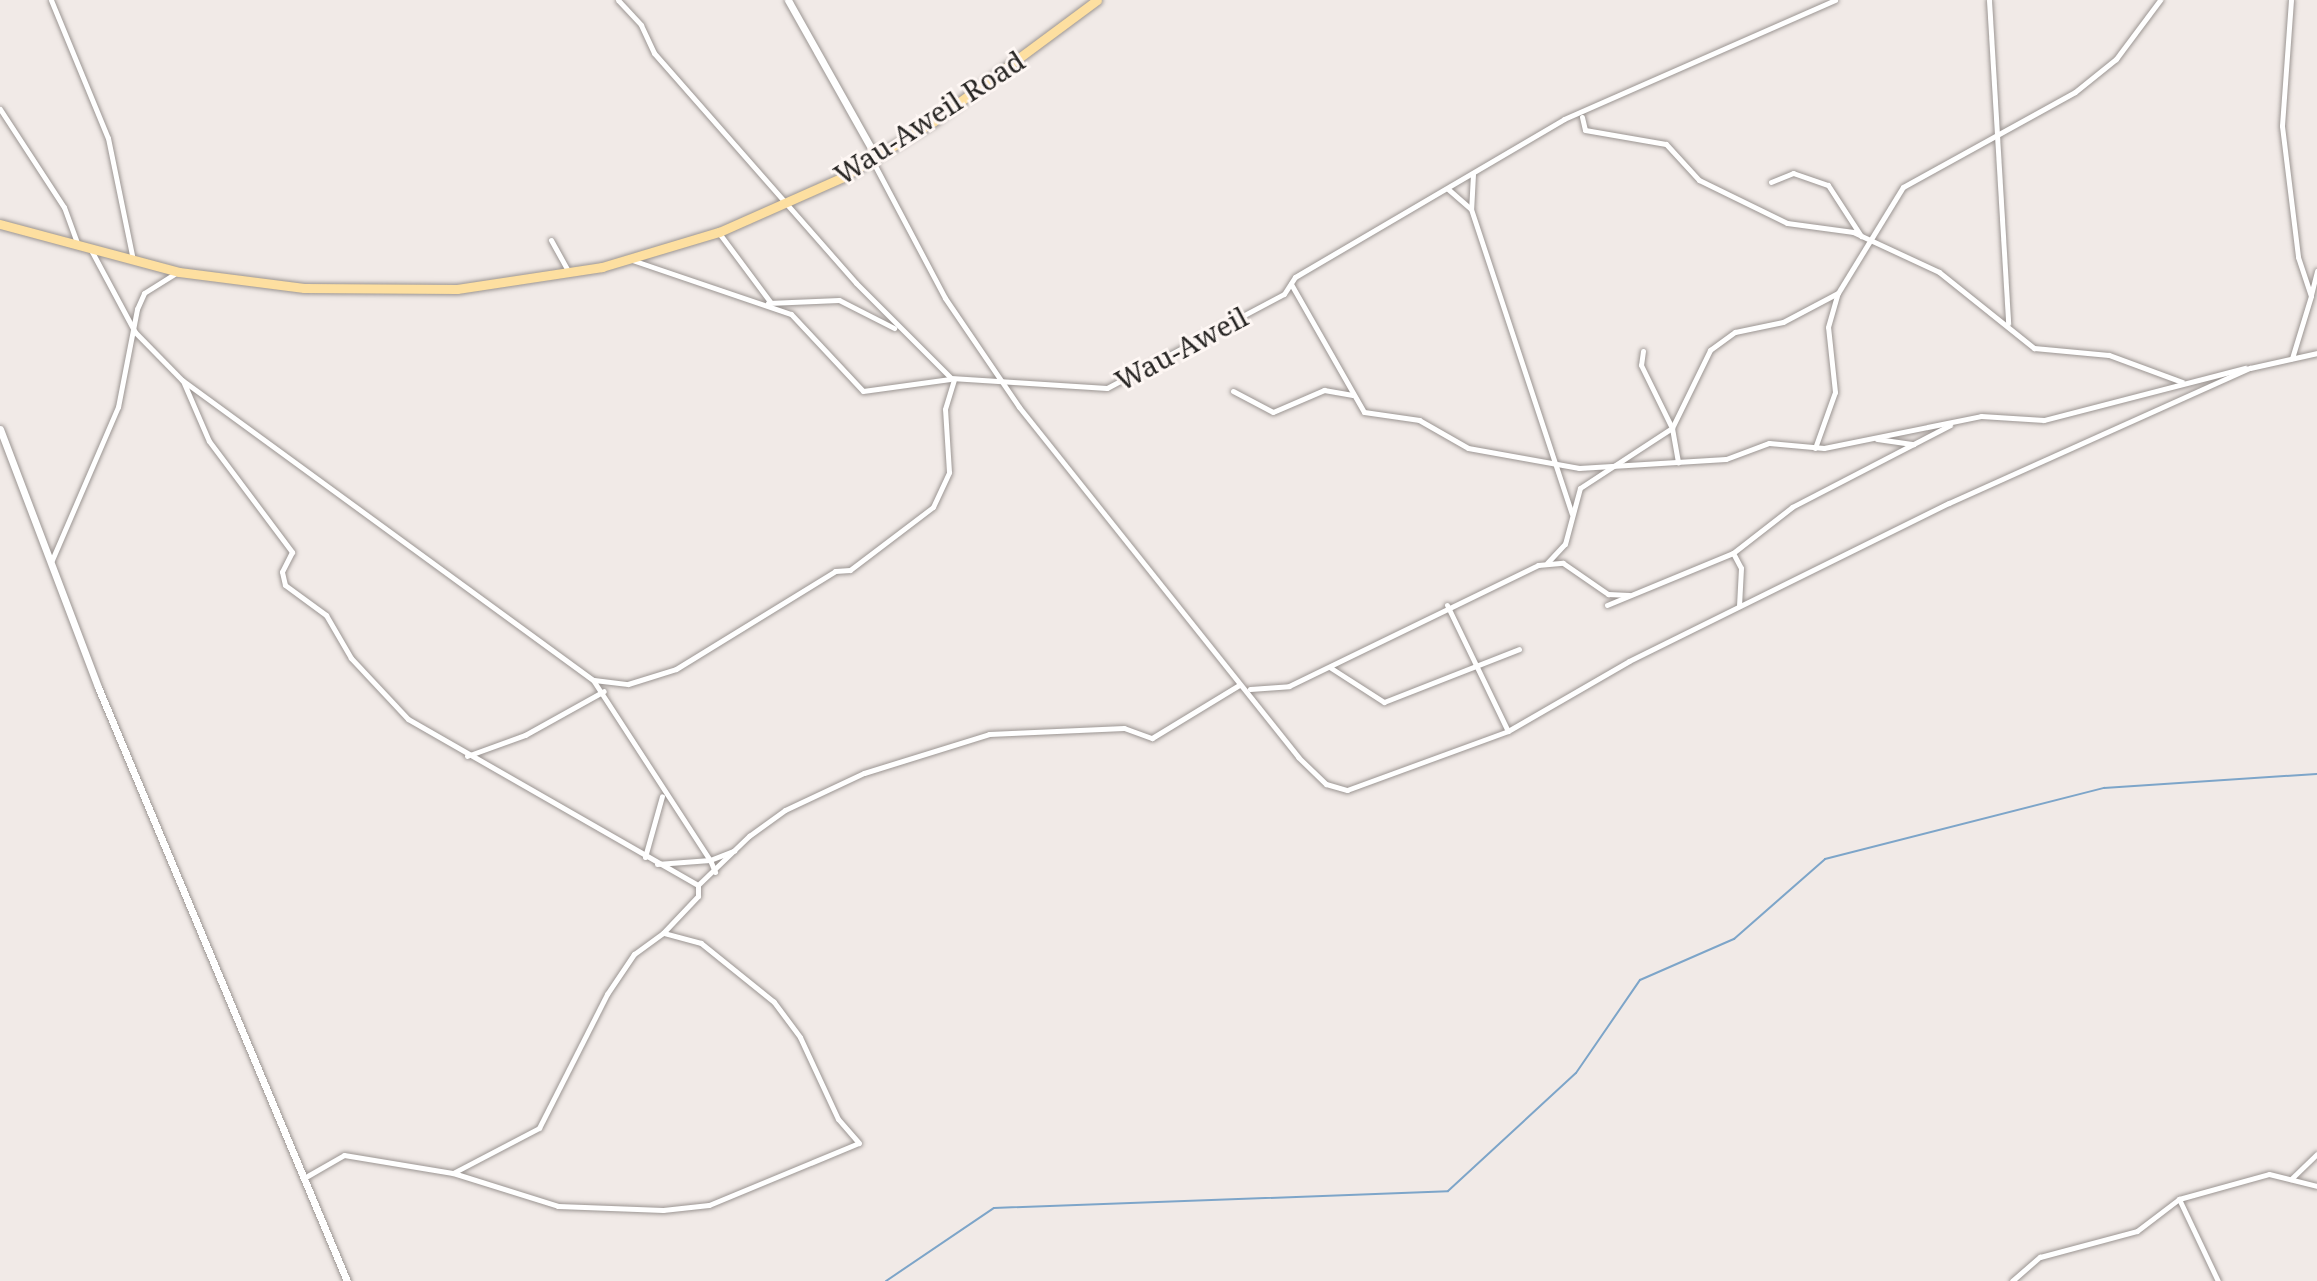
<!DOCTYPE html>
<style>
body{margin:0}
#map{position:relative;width:2317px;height:1281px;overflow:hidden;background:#f1eae7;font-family:"Noto Serif",serif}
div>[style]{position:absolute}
.stream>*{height:2px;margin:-1px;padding:0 1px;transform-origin:1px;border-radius:1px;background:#7da5c9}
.roads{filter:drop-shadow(0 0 2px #9b9592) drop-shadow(0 0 2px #9b9592)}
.minor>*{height:5px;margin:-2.5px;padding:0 2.5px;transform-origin:2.5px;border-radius:2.5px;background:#fff}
.tertiary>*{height:7px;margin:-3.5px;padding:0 3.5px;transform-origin:3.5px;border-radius:3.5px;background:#fff}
.primary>*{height:9px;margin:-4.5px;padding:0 4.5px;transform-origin:4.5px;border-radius:4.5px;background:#fddfa0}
span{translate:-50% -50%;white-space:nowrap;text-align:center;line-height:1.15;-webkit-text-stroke:6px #fef7f4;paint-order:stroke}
.street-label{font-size:28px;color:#272523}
</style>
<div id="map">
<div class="stream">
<div style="left:886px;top:1281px;width:130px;rotate:-34.1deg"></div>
<div style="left:994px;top:1208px;width:454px;rotate:-2.1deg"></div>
<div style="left:1448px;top:1191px;width:174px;rotate:-42.7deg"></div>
<div style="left:1576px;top:1073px;width:113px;rotate:-55.5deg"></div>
<div style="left:1640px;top:980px;width:103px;rotate:-23.6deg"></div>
<div style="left:1734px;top:939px;width:121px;rotate:-41.3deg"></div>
<div style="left:1825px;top:859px;width:288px;rotate:-14.3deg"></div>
<div style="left:2104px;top:788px;width:213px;rotate:-3.8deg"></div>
</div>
<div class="roads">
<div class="minor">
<div style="left:51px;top:0;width:149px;rotate:67.6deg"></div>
<div style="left:108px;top:138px;width:125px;rotate:78.4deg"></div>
<div style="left:618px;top:0;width:34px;rotate:47deg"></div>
<div style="left:641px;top:25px;width:31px;rotate:65deg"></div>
<div style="left:654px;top:53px;width:306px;rotate:48.7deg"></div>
<div style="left:856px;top:283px;width:134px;rotate:45deg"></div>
<div style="left:951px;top:378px;width:156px;rotate:3.7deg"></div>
<div style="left:1107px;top:388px;width:200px;rotate:-28deg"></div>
<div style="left:1284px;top:294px;width:20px;rotate:-57deg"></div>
<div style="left:1295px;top:277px;width:312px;rotate:-30.4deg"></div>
<div style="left:1564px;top:119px;width:296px;rotate:-23.7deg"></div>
<div style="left:1989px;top:0;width:324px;rotate:86.6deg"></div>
<div style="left:2291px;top:0;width:126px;rotate:94.1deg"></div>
<div style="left:2282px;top:126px;width:132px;rotate:83deg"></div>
<div style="left:2298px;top:257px;width:41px;rotate:71.6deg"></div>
<div style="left:2311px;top:296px;width:65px;rotate:107deg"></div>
<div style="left:0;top:109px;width:117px;rotate:56.9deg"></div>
<div style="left:64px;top:207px;width:38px;rotate:70deg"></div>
<div style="left:1582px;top:117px;width:13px;rotate:77deg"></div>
<div style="left:1585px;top:130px;width:82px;rotate:9.8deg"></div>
<div style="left:1666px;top:144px;width:49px;rotate:47.5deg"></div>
<div style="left:1699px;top:180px;width:98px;rotate:26deg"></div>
<div style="left:1787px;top:223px;width:67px;rotate:7.8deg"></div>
<div style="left:1853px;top:232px;width:95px;rotate:24.9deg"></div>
<div style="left:1939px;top:272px;width:122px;rotate:38.7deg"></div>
<div style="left:2034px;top:348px;width:75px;rotate:5.3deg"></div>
<div style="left:2109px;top:355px;width:78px;rotate:20.3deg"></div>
<div style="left:872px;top:160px;width:156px;rotate:62.1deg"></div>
<div style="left:945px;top:298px;width:132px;rotate:55.8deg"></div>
<div style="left:1019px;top:407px;width:448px;rotate:51.4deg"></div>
<div style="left:1298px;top:757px;width:39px;rotate:44deg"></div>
<div style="left:1326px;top:784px;width:22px;rotate:16deg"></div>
<div style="left:1347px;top:790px;width:171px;rotate:-20.1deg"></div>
<div style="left:1508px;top:731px;width:140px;rotate:-30deg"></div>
<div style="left:1629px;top:661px;width:357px;rotate:-26.3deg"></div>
<div style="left:1949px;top:503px;width:330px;rotate:-24.2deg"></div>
<div style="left:2250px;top:368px;width:69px;rotate:-12.6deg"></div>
<div style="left:1473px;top:174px;width:35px;rotate:93deg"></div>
<div style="left:1471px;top:209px;width:321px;rotate:71.7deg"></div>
<div style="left:1771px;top:182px;width:24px;rotate:-22deg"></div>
<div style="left:1793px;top:173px;width:37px;rotate:19deg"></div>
<div style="left:1828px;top:185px;width:61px;rotate:57.1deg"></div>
<div style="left:1448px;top:189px;width:29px;rotate:41deg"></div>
<div style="left:719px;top:233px;width:87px;rotate:53.4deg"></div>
<div style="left:551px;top:240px;width:37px;rotate:61deg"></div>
<div style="left:91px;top:250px;width:93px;rotate:61.8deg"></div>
<div style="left:135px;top:332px;width:67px;rotate:45.6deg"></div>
<div style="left:182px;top:380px;width:509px;rotate:36.13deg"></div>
<div style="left:593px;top:680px;width:215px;rotate:57deg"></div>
<div style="left:710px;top:860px;width:26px;rotate:-21deg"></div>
<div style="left:632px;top:260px;width:168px;rotate:18.8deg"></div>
<div style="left:791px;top:314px;width:105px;rotate:46.9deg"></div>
<div style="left:863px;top:391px;width:88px;rotate:-7.9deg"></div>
<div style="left:1291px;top:284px;width:147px;rotate:60.3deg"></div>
<div style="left:1364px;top:412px;width:56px;rotate:8.3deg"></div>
<div style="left:1419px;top:420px;width:56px;rotate:29.7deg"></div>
<div style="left:1468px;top:448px;width:113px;rotate:10.2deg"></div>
<div style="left:1579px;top:468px;width:147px;rotate:-3.5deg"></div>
<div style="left:1726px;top:459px;width:46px;rotate:-20.4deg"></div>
<div style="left:1769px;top:443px;width:55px;rotate:5.2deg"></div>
<div style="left:1824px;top:448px;width:160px;rotate:-11.5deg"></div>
<div style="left:1981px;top:416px;width:63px;rotate:3.6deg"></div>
<div style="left:2044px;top:420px;width:208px;rotate:-14.5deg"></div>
<div style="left:2311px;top:295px;width:25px;rotate:-76deg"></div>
<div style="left:768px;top:303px;width:71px;rotate:-2.4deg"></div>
<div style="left:839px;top:300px;width:62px;rotate:27deg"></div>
<div style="left:1643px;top:351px;width:14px;rotate:98deg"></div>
<div style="left:1641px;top:365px;width:70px;rotate:63.8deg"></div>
<div style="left:1672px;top:428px;width:35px;rotate:80deg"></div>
<div style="left:183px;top:381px;width:65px;rotate:66.6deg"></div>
<div style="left:209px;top:441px;width:139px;rotate:53.2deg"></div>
<div style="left:292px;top:552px;width:22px;rotate:117deg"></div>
<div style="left:282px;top:572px;width:13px;rotate:77deg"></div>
<div style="left:285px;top:585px;width:51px;rotate:36.2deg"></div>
<div style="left:326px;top:615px;width:50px;rotate:59.8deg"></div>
<div style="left:351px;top:658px;width:83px;rotate:46.9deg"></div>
<div style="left:408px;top:719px;width:334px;rotate:29.8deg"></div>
<div style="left:1233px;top:391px;width:45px;rotate:27.7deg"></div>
<div style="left:1273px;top:412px;width:56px;rotate:-23.3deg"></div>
<div style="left:1324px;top:390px;width:29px;rotate:10deg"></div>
<div style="left:1877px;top:439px;width:37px;rotate:8deg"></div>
<div style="left:1815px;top:448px;width:59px;rotate:-70.3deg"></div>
<div style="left:1835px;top:392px;width:65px;rotate:-96.1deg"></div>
<div style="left:1828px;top:327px;width:33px;rotate:-74deg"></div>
<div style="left:1733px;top:553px;width:17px;rotate:62deg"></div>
<div style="left:1741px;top:568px;width:38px;rotate:93deg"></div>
<div style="left:52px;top:560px;width:167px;rotate:-66.7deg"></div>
<div style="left:118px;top:407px;width:100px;rotate:-79deg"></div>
<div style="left:137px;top:309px;width:17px;rotate:-66deg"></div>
<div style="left:144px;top:293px;width:38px;rotate:-32deg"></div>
<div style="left:1547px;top:563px;width:26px;rotate:-47deg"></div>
<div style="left:1565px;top:544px;width:58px;rotate:-75deg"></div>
<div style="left:1580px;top:488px;width:110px;rotate:-33.1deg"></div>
<div style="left:1672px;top:428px;width:87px;rotate:-64deg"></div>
<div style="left:1710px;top:350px;width:31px;rotate:-36deg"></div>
<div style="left:1735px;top:332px;width:49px;rotate:-11.8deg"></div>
<div style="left:1783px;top:322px;width:62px;rotate:-27.8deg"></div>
<div style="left:1838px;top:293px;width:124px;rotate:-58.5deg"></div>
<div style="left:1903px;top:187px;width:196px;rotate:-28.9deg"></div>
<div style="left:2075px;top:92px;width:53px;rotate:-38.8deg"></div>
<div style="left:2116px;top:59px;width:74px;rotate:-53.3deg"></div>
<div style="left:1447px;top:605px;width:140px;rotate:64.2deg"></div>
<div style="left:1607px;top:605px;width:136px;rotate:-22.4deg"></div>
<div style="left:1733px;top:553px;width:75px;rotate:-37.9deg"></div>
<div style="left:1792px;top:507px;width:178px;rotate:-27.4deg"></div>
<div style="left:1331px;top:668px;width:63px;rotate:32.7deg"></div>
<div style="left:1384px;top:702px;width:145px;rotate:-21.4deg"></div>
<div style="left:594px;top:680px;width:34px;rotate:7deg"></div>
<div style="left:628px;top:684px;width:50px;rotate:-17.4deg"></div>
<div style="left:676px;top:669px;width:187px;rotate:-31.6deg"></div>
<div style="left:835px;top:571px;width:15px;rotate:-4deg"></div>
<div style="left:850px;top:570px;width:104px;rotate:-37.2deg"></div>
<div style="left:933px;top:507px;width:38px;rotate:-65deg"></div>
<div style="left:949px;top:472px;width:63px;rotate:-93.6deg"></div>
<div style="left:945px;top:409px;width:30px;rotate:-73deg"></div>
<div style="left:1250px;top:689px;width:39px;rotate:-4deg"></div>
<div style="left:1289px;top:686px;width:277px;rotate:-25.9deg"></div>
<div style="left:1538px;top:565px;width:25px;rotate:-5deg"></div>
<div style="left:1563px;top:563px;width:55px;rotate:34.6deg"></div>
<div style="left:1608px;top:594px;width:21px;rotate:3deg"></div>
<div style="left:467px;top:756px;width:62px;rotate:-19.9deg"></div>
<div style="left:525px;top:735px;width:90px;rotate:-29.1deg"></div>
<div style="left:645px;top:857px;width:63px;rotate:-74.4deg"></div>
<div style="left:657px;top:864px;width:53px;rotate:-4.3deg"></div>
<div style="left:710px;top:860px;width:13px;rotate:67deg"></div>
<div style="left:663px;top:933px;width:51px;rotate:-46.6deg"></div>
<div style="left:698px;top:896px;width:11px;rotate:-90deg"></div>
<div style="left:698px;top:885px;width:71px;rotate:-43.9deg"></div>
<div style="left:749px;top:836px;width:44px;rotate:-35.8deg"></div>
<div style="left:785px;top:810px;width:87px;rotate:-25.1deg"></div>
<div style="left:864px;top:773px;width:131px;rotate:-17.3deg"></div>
<div style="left:989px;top:734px;width:135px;rotate:-2.5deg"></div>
<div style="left:1124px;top:728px;width:30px;rotate:20deg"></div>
<div style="left:1152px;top:738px;width:102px;rotate:-31.3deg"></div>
<div style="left:304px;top:1178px;width:46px;rotate:-29.9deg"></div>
<div style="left:344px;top:1155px;width:110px;rotate:9.4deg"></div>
<div style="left:453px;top:1173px;width:110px;rotate:17.4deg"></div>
<div style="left:558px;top:1206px;width:105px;rotate:2.2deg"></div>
<div style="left:663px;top:1210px;width:46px;rotate:-6.2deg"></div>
<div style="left:709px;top:1205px;width:162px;rotate:-22.5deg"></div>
<div style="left:859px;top:1143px;width:32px;rotate:-131deg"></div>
<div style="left:838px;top:1119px;width:90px;rotate:-114.9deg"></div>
<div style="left:800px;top:1037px;width:44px;rotate:-126.6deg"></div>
<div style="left:774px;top:1002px;width:94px;rotate:-141.1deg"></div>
<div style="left:701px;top:943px;width:39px;rotate:-165deg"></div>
<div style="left:663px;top:933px;width:36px;rotate:144deg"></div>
<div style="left:634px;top:954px;width:48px;rotate:124deg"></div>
<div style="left:607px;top:994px;width:150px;rotate:116.9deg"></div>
<div style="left:539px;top:1128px;width:97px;rotate:152.4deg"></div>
<div style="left:2291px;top:1179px;width:36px;rotate:-44deg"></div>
<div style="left:2179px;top:1199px;width:91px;rotate:64.6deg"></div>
<div style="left:2012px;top:1281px;width:37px;rotate:-41deg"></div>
<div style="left:2040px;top:1257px;width:100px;rotate:-15deg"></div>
<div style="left:2137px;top:1231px;width:53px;rotate:-37.3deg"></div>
<div style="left:2179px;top:1199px;width:93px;rotate:-15.5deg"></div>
<div style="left:2269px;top:1174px;width:49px;rotate:14deg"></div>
</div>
<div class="tertiary">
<div style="left:788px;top:0;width:180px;rotate:60.7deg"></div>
<div style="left:0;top:429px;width:276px;rotate:69.2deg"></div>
<div style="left:98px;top:687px;width:644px;rotate:67.26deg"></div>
</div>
<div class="primary">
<div style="left:0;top:224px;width:185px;rotate:15deg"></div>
<div style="left:179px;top:272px;width:126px;rotate:7.3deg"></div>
<div style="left:304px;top:288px;width:153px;rotate:0.4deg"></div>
<div style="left:457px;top:289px;width:147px;rotate:-8.6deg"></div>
<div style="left:602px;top:267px;width:122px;rotate:-16.7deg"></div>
<div style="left:719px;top:232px;width:136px;rotate:-23.9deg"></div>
<div style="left:843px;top:177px;width:107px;rotate:-31.6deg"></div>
<div style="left:934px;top:121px;width:203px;rotate:-36.6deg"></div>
</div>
</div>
<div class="street-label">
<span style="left:929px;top:117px;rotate:-33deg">Wau-Aweil Road</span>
<span style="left:1181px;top:348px;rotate:-28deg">Wau-Aweil</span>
</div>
</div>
